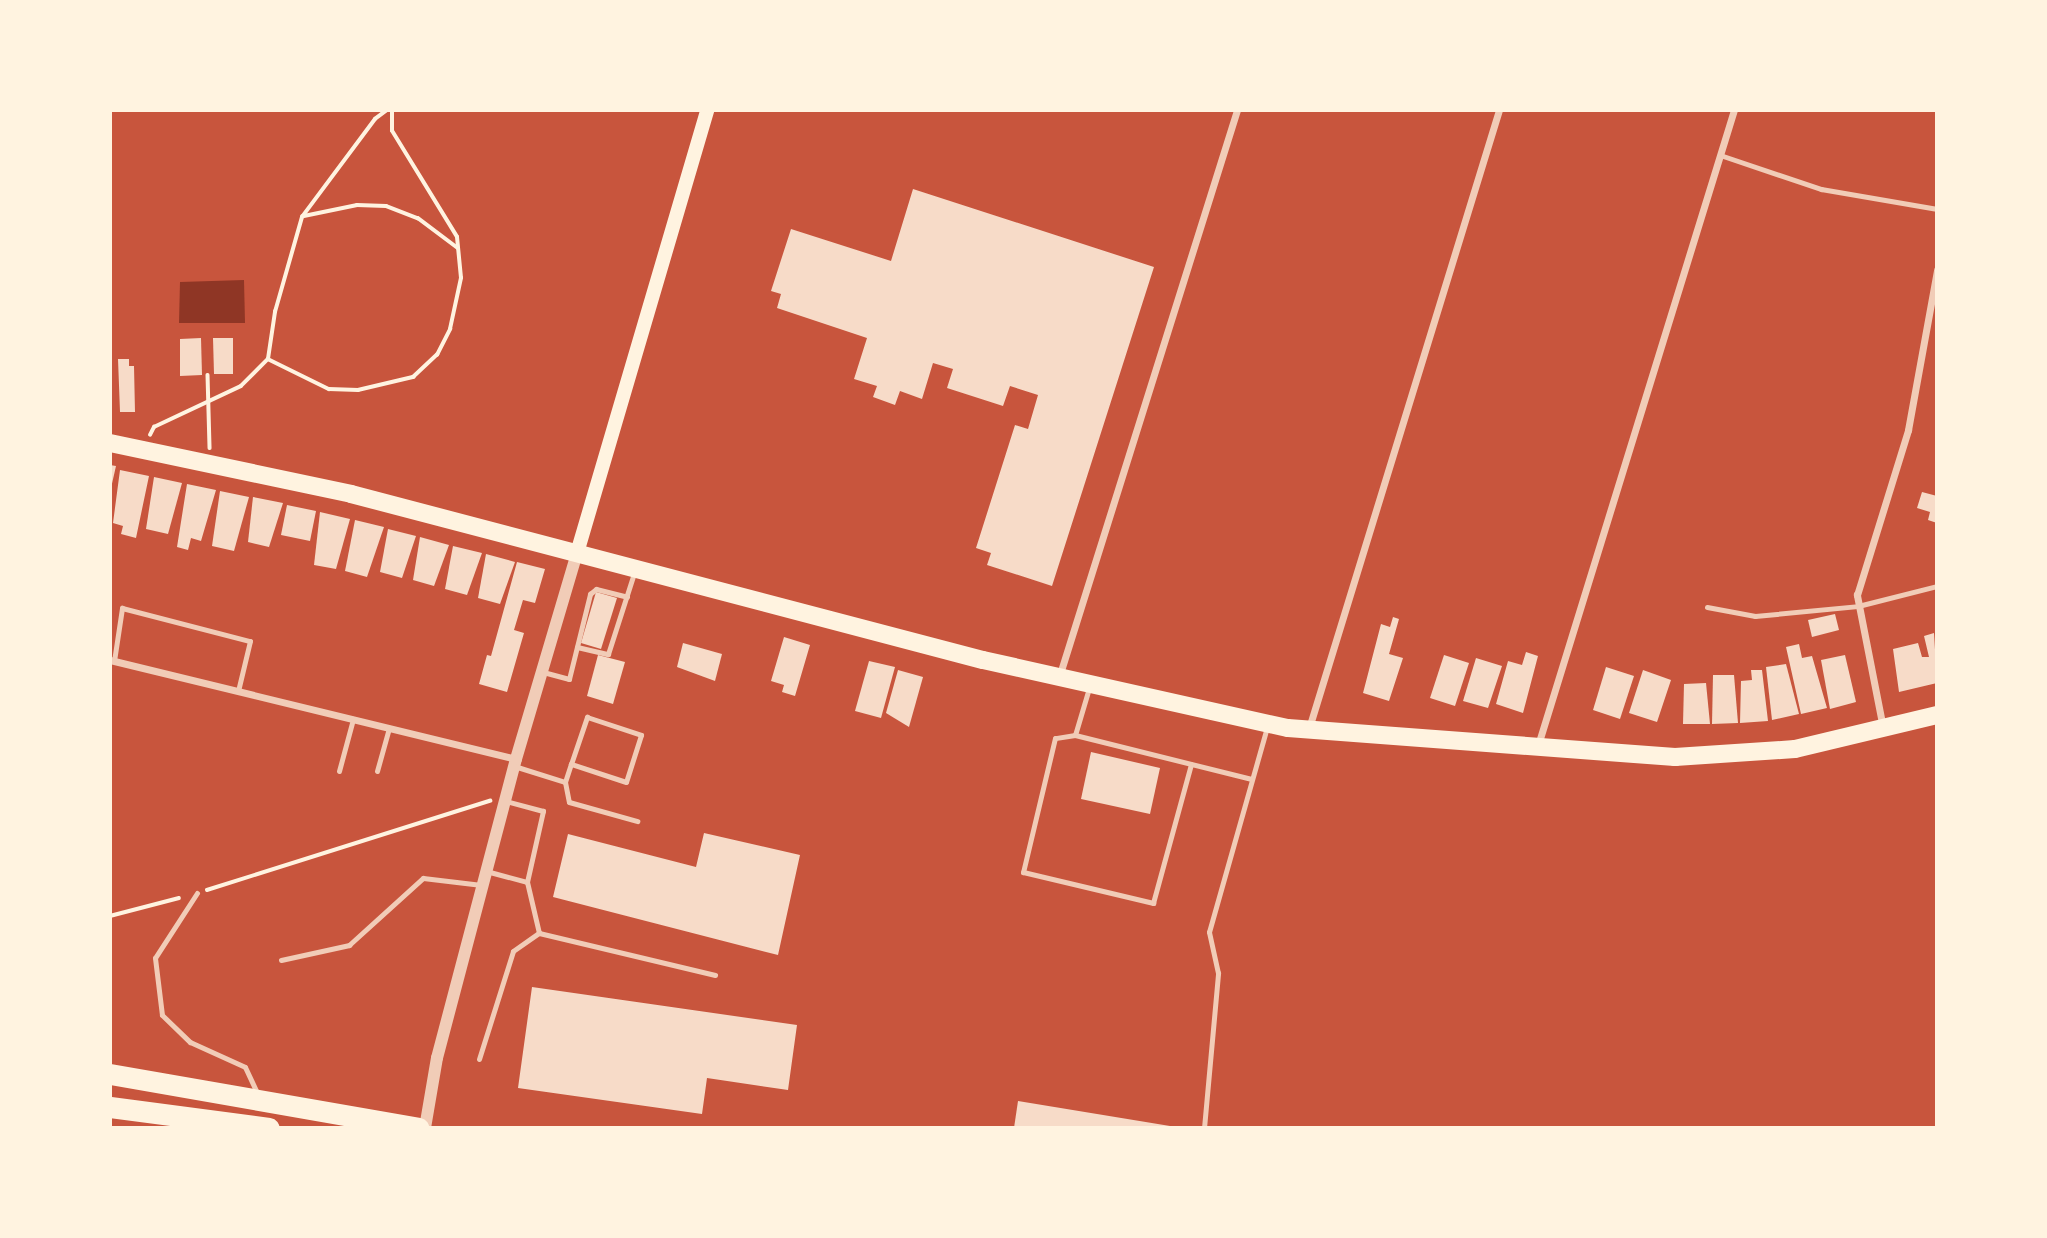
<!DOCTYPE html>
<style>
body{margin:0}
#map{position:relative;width:2047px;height:1238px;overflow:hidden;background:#c8553d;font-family:Manrope,sans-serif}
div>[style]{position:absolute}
.water>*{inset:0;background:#8f3625}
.building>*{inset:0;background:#f7dbc8}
.path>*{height:3.5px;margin:-1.75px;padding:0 1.75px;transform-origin:1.75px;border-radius:1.75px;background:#fff3e0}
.service>*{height:5px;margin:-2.5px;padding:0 2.5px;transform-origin:2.5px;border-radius:2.5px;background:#f1ccb7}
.minor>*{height:7px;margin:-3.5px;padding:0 3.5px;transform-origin:3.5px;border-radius:3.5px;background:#f1ccb7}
.tertiary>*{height:12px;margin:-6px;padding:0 6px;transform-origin:6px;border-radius:6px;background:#f1ccb7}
.secondary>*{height:14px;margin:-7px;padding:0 7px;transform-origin:7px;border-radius:7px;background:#fff3e0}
.primary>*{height:18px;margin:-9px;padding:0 9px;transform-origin:9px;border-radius:9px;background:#fff3e0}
.motorway>*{height:21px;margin:-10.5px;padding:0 10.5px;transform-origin:10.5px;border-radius:10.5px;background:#fff3e0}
span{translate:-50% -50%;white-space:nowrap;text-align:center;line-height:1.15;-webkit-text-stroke:5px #fff3e0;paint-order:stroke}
.frame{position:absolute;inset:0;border:112px solid #fff3e0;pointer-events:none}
</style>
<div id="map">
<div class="water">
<div style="clip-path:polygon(244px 280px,245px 323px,179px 323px,180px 282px)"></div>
</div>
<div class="building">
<div style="clip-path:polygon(913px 189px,1154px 267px,1052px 586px,987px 565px,991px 553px,976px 548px,1015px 425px,1028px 429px,1038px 395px,1010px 386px,1003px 406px,947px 388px,953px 369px,933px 363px,922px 399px,900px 391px,895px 405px,873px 397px,877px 386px,854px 379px,867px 338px,777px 308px,781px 294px,771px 291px,791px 229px,891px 261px)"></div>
<div style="clip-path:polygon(201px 338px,202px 375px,180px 376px,180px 339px)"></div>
<div style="clip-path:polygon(213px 338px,233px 338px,233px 374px,214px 374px)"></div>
<div style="clip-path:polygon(118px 359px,129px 359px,129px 366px,134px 366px,135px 412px,120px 412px)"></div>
<div style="clip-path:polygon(110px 465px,116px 466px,111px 488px,110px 488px)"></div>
<div style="clip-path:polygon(120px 470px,149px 476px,136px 538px,121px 534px,123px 526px,113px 523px)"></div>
<div style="clip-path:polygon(154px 477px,182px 483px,168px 534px,146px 529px)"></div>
<div style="clip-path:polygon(187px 484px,216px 490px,201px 541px,191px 538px,188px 550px,177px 547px)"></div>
<div style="clip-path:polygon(220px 491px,249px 497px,234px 551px,212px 546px)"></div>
<div style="clip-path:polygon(1922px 492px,1937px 496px,1937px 523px,1928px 520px,1930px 512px,1917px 508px)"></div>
<div style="clip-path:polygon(253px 497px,283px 503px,269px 547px,248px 542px)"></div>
<div style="clip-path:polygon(287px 505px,316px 511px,310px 541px,281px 535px)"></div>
<div style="clip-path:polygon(320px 512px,350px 519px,336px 569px,314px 565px)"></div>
<div style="clip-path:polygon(355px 520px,384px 527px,367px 577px,345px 571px)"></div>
<div style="clip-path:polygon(388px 529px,416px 536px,402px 578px,380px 572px)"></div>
<div style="clip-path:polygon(420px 537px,449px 545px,434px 586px,413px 580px)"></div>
<div style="clip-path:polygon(453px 546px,482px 553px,467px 595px,445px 589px)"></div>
<div style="clip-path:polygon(486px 554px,515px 562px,500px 604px,478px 598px)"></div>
<div style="clip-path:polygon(517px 562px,545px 569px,535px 603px,523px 600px,514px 630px,524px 633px,507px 692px,479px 684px,487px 655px,491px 656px)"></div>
<div style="clip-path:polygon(596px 592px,617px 598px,601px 649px,581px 643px)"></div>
<div style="clip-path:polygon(1835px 614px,1839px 630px,1812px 637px,1808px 620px)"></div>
<div style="clip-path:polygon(1393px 617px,1399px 619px,1389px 654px,1403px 658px,1389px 701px,1363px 693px,1381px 624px,1390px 627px)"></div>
<div style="clip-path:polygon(1934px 633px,1937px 683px,1899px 692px,1893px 649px,1918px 643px,1922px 657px,1929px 657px,1924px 636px)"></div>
<div style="clip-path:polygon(784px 637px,810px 645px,795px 696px,782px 692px,784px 685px,771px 681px)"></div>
<div style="clip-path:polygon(683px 643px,722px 654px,715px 681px,677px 667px)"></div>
<div style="clip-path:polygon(1799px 644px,1802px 658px,1812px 656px,1827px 708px,1801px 714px,1786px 647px)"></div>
<div style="clip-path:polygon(1526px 652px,1538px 656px,1523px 713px,1496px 704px,1508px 661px,1522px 665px)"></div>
<div style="clip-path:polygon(598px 655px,625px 662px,613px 704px,587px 696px)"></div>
<div style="clip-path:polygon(1444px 655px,1469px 663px,1455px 706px,1430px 698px)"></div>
<div style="clip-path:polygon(1845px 655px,1856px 702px,1830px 709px,1821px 660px)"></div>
<div style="clip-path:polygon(1476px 658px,1502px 666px,1488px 708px,1463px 701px)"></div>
<div style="clip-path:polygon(869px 661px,895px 667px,881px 718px,855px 711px)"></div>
<div style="clip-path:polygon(1786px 664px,1799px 714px,1772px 720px,1766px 667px)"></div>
<div style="clip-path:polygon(1606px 667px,1634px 676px,1620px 719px,1593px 710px)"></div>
<div style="clip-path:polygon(898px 670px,923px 677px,909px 727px,886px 713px)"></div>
<div style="clip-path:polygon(1643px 670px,1671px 680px,1657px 722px,1629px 713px)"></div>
<div style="clip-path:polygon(1751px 670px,1762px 670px,1768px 721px,1740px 723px,1741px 681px,1752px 680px)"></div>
<div style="clip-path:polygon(1713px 675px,1734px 675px,1738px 723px,1712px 724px)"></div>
<div style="clip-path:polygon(1706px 683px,1710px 724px,1683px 724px,1684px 684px)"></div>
<div style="clip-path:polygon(1091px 752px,1160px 768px,1150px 814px,1081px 799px)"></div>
<div style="clip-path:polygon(704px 833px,800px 855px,778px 955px,553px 897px,568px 834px,696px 867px)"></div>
<div style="clip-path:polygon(532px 987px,797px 1025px,788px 1090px,707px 1078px,702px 1114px,518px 1088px)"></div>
<div style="clip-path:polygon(1018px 1101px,1170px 1126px,1170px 1128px,1014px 1128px)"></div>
</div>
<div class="path">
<div style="left:304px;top:216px;width:54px;rotate:-11.7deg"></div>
<div style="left:357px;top:205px;width:29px;rotate:2deg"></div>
<div style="left:386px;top:206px;width:34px;rotate:21deg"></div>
<div style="left:418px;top:218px;width:50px;rotate:36.9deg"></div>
<div style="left:268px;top:359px;width:68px;rotate:26.2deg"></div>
<div style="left:329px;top:389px;width:29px;rotate:2deg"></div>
<div style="left:358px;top:390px;width:57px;rotate:-13.3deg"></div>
<div style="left:413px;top:377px;width:33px;rotate:-43deg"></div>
<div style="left:437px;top:355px;width:29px;rotate:-63deg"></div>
<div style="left:450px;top:329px;width:52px;rotate:-77.8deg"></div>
<div style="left:461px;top:278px;width:41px;rotate:-95.6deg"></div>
<div style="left:457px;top:237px;width:124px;rotate:-121.5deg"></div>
<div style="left:392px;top:131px;width:21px;rotate:-90deg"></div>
<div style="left:208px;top:375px;width:73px;rotate:88.4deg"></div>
<div style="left:150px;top:435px;width:9px;rotate:-63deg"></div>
<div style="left:154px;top:427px;width:96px;rotate:-25.2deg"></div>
<div style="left:241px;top:386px;width:38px;rotate:-45deg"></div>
<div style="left:268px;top:359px;width:48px;rotate:-81.5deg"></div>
<div style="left:275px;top:312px;width:99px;rotate:-74.1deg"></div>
<div style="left:302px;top:217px;width:122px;rotate:-53.3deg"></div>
<div style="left:375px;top:119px;width:15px;rotate:-37deg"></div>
<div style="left:207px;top:890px;width:297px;rotate:-17.5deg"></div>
<div style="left:110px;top:916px;width:71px;rotate:-14.6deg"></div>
</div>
<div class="service">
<div style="left:1720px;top:155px;width:107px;rotate:18.6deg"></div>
<div style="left:1821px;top:189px;width:118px;rotate:9.8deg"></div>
<div style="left:1707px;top:607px;width:49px;rotate:10.6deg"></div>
<div style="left:1755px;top:616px;width:103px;rotate:-5.5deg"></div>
<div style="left:1858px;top:606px;width:81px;rotate:-14.2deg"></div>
<div style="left:577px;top:647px;width:32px;rotate:13deg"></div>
<div style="left:608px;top:654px;width:88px;rotate:-72.2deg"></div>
<div style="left:114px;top:661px;width:54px;rotate:-81.4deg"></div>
<div style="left:122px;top:608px;width:132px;rotate:14.5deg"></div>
<div style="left:250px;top:641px;width:51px;rotate:103.5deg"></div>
<div style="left:543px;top:672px;width:27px;rotate:15deg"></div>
<div style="left:569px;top:679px;width:88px;rotate:-76.1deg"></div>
<div style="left:590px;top:594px;width:8px;rotate:-40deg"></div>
<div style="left:596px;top:589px;width:32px;rotate:14deg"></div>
<div style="left:1089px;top:688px;width:49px;rotate:106.6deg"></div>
<div style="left:1075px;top:735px;width:182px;rotate:14deg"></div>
<div style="left:1075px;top:735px;width:20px;rotate:171deg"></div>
<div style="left:1055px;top:738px;width:138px;rotate:103.4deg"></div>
<div style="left:1023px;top:872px;width:134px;rotate:13.4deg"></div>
<div style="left:1153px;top:903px;width:144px;rotate:-74.7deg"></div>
<div style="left:514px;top:766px;width:53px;rotate:17.4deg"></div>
<div style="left:565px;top:782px;width:19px;rotate:-72deg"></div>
<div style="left:571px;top:764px;width:50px;rotate:-71.2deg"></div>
<div style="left:587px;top:717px;width:57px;rotate:18.4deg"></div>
<div style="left:641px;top:735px;width:49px;rotate:107.7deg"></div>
<div style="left:626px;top:782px;width:58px;rotate:-161.9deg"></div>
<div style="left:339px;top:771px;width:54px;rotate:-74.9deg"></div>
<div style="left:377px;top:771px;width:45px;rotate:-74.4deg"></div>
<div style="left:565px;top:782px;width:20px;rotate:79deg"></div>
<div style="left:569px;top:802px;width:71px;rotate:15.6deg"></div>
<div style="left:486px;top:871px;width:42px;rotate:15deg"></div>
<div style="left:197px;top:893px;width:77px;rotate:122.9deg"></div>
<div style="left:155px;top:958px;width:57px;rotate:83deg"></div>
<div style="left:162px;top:1015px;width:39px;rotate:44deg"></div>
<div style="left:190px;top:1042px;width:60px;rotate:24.4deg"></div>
<div style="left:245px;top:1067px;width:31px;rotate:65deg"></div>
<div style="left:539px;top:933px;width:181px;rotate:13.4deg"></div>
<div style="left:281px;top:960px;width:70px;rotate:-12.4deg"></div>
<div style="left:349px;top:945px;width:100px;rotate:-42.2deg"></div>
<div style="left:423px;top:878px;width:59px;rotate:6.8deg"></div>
<div style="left:479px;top:1059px;width:113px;rotate:-72.5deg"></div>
<div style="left:513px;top:951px;width:32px;rotate:-35deg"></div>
<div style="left:539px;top:933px;width:52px;rotate:-103.2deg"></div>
<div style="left:527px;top:882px;width:73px;rotate:-77.3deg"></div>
<div style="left:543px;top:811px;width:39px;rotate:-165deg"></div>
<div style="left:1204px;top:1128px;width:156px;rotate:-84.8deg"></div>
<div style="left:1218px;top:973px;width:42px;rotate:-102.4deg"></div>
<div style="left:1209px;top:932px;width:213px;rotate:-74.2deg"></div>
</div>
<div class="minor">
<div style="left:110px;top:660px;width:418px;rotate:13.7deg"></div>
<div style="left:1059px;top:677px;width:594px;rotate:-72.57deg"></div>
<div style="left:1309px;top:728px;width:647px;rotate:-72.91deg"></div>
<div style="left:1883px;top:728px;width:136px;rotate:-101.1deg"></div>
<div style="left:1857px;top:595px;width:173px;rotate:-72.8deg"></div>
<div style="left:1908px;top:430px;width:163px;rotate:-79.7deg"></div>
<div style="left:1538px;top:745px;width:665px;rotate:-72.85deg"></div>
</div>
<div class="tertiary">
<div style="left:425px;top:1128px;width:71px;rotate:-80.3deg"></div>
<div style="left:437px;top:1058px;width:309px;rotate:-75.2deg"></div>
<div style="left:516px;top:759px;width:215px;rotate:-73.5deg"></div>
</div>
<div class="secondary">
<div style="left:577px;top:553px;width:462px;rotate:-73.6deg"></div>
</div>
<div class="primary">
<div style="left:110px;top:443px;width:246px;rotate:11.9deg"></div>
<div style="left:351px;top:494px;width:653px;rotate:14.72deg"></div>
<div style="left:983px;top:660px;width:312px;rotate:12.6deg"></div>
<div style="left:1288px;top:728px;width:388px;rotate:4.3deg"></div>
<div style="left:1675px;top:757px;width:120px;rotate:-3.8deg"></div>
<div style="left:1795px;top:749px;width:146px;rotate:-13.5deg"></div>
</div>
<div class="motorway">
<div style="left:110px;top:1074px;width:313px;rotate:9.9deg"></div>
<div style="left:110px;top:1107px;width:160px;rotate:7.5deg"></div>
</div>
<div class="frame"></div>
</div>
